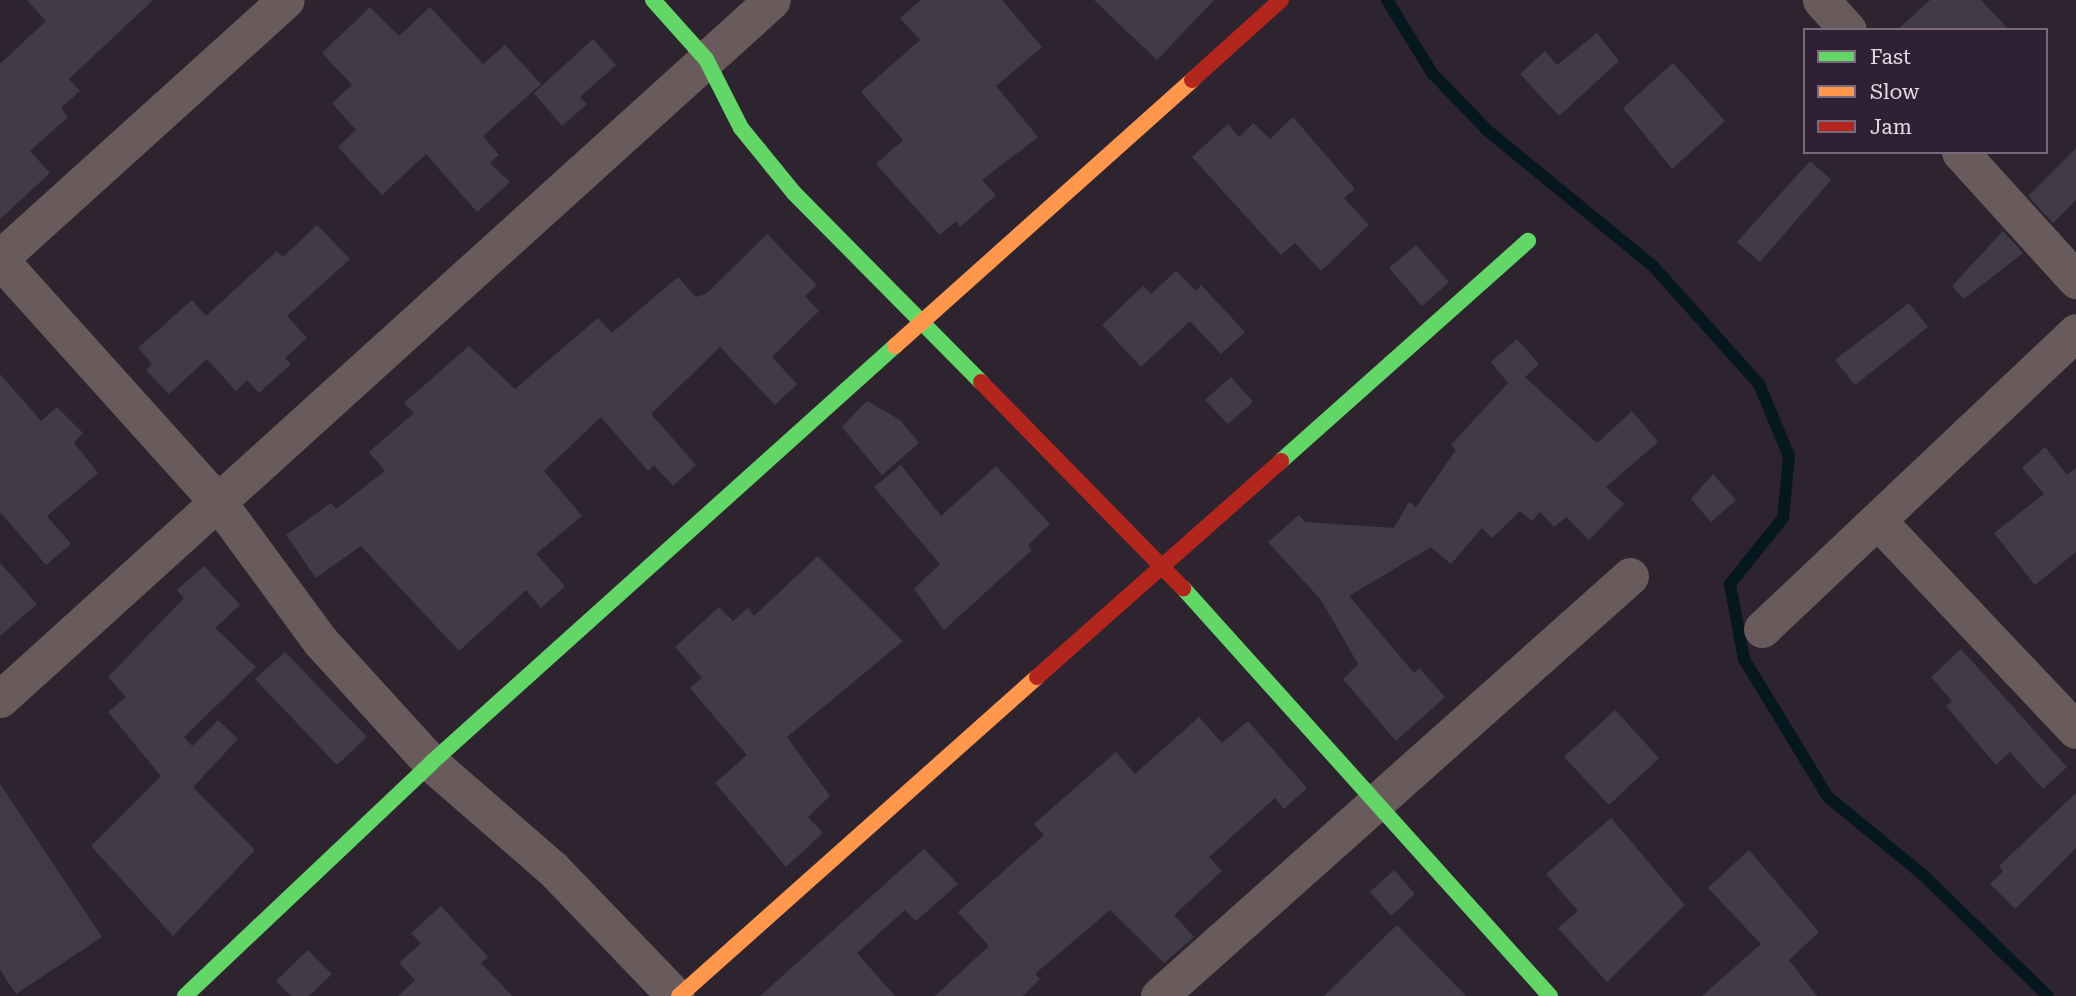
<!DOCTYPE html>
<style>
body{margin:0}
#map{position:relative;width:2076px;height:996px;overflow:hidden;background:#2d242f;font-family:"Roboto Serif",serif}
div>[style]{position:absolute}
.stream>*{height:12px;margin:-6px;padding:0 6px;transform-origin:6px;border-radius:6px;background:#061720}
.building>*{inset:0;background:#413b49}
.street>*{height:37px;margin:-18.5px;padding:0 18.5px;transform-origin:18.5px;border-radius:18.5px;background:#695a5b}
.fast>*{height:16px;margin:-8px;padding:0 8px;transform-origin:8px;border-radius:8px;background:#63d668}
.slow>*{height:16px;margin:-8px;padding:0 8px;transform-origin:8px;border-radius:8px;background:#ff974d}
.jam>*{height:16px;margin:-8px;padding:0 8px;transform-origin:8px;border-radius:8px;background:#b3261e}
span{translate:-50% -50%;white-space:nowrap;text-align:center;line-height:1.15;-webkit-text-stroke:7px #302033;paint-order:stroke}
.legend{position:absolute;left:1803px;top:28px;width:245px;height:126px;box-sizing:border-box;background:#302033;border:2px solid #786a7b;margin:0;padding:9px 12px;list-style:none;font-size:21px;color:#e5dae7}
.legend li{display:flex;align-items:center;gap:14px;height:35px}
.legend b{width:35px;border:2px solid #786a7b}
</style>
<div id="map">
<div class="stream">
<div style="left:1387px;top:0;width:86px;rotate:58.3deg"></div>
<div style="left:1432px;top:73px;width:81px;rotate:46deg"></div>
<div style="left:1488px;top:131px;width:213px;rotate:39.3deg"></div>
<div style="left:1653px;top:266px;width:159px;rotate:48.1deg"></div>
<div style="left:1759px;top:384px;width:78px;rotate:67.4deg"></div>
<div style="left:1789px;top:456px;width:62px;rotate:95.5deg"></div>
<div style="left:1783px;top:518px;width:85px;rotate:128.8deg"></div>
<div style="left:1730px;top:584px;width:76px;rotate:79.4deg"></div>
<div style="left:1744px;top:659px;width:162px;rotate:58.7deg"></div>
<div style="left:1828px;top:797px;width:122px;rotate:39.3deg"></div>
<div style="left:1922px;top:874px;width:175px;rotate:44.1deg"></div>
</div>
<div class="building">
<div style="clip-path:polygon(27px 0,153px 0,69px 79px,80px 91px,61px 108px,68px 117px,30px 151px,50px 173px,0 219px,0 64px,46px 21px)"></div>
<div style="clip-path:polygon(921px 0,1002px 0,1042px 47px,996px 86px,1038px 137px,982px 180px,996px 195px,960px 227px,956px 221px,940px 235px,876px 164px,903px 140px,861px 92px,920px 40px,900px 18px)"></div>
<div style="clip-path:polygon(1094px 0,1214px 0,1157px 60px)"></div>
<div style="clip-path:polygon(1930px 0,1981px 0,2009px 30px,1897px 30px)"></div>
<div style="clip-path:polygon(370px 7px,399px 36px,430px 7px,483px 64px,505px 45px,541px 84px,483px 136px,499px 155px,490px 163px,510px 182px,477px 212px,426px 154px,382px 195px,338px 147px,356px 130px,332px 103px,352px 85px,322px 53px)"></div>
<div style="clip-path:polygon(1597px 33px,1619px 61px,1559px 116px,1520px 74px,1545px 51px,1557px 65px)"></div>
<div style="clip-path:polygon(593px 39px,616px 65px,580px 97px,587px 104px,562px 126px,534px 93px)"></div>
<div style="clip-path:polygon(1673px 63px,1725px 121px,1672px 169px,1623px 108px)"></div>
<div style="clip-path:polygon(1293px 117px,1355px 189px,1344px 198px,1369px 225px,1321px 271px,1295px 243px,1281px 255px,1192px 157px,1228px 124px,1239px 137px,1253px 123px,1270px 139px)"></div>
<div style="clip-path:polygon(2076px 148px,2076px 200px,2053px 223px,2028px 196px)"></div>
<div style="clip-path:polygon(1810px 161px,1831px 180px,1760px 262px,1737px 242px)"></div>
<div style="clip-path:polygon(317px 225px,350px 259px,287px 316px,307px 338px,285px 358px,291px 364px,259px 393px,247px 380px,236px 391px,207px 359px,169px 394px,146px 370px,152px 364px,138px 348px,192px 300px,206px 316px,277px 251px,283px 257px)"></div>
<div style="clip-path:polygon(2003px 231px,2023px 253px,1964px 299px,1952px 286px)"></div>
<div style="clip-path:polygon(767px 234px,817px 285px,805px 296px,819px 311px,772px 357px,797px 384px,775px 405px,720px 347px,651px 414px,696px 465px,673px 486px,654px 465px,648px 471px,601px 417px,544px 471px,582px 516px,536px 554px,565px 586px,541px 608px,526px 590px,459px 651px,361px 546px,316px 578px,286px 535px,331px 503px,336px 509px,385px 471px,369px 452px,414px 413px,404px 403px,469px 346px,515px 389px,598px 318px,612px 333px,678px 277px,696px 297px,706px 294px)"></div>
<div style="clip-path:polygon(1416px 245px,1449px 282px,1422px 306px,1389px 268px)"></div>
<div style="clip-path:polygon(1176px 271px,1196px 291px,1201px 285px,1245px 332px,1221px 354px,1190px 321px,1141px 367px,1102px 325px,1143px 286px,1151px 294px)"></div>
<div style="clip-path:polygon(1909px 303px,1928px 327px,1855px 385px,1835px 360px)"></div>
<div style="clip-path:polygon(1517px 339px,1539px 364px,1525px 377px,1597px 443px,1632px 411px,1658px 442px,1606px 487px,1624px 504px,1589px 540px,1566px 517px,1554px 527px,1540px 512px,1532px 521px,1520px 511px,1492px 538px,1482px 528px,1451px 564px,1431px 547px,1349px 596px,1414px 673px,1419px 668px,1445px 697px,1396px 741px,1343px 679px,1358px 664px,1321px 600px,1268px 542px,1299px 515px,1305px 522px,1394px 528px,1409px 502px,1416px 507px,1456px 450px,1451px 445px,1508px 383px,1491px 362px)"></div>
<div style="clip-path:polygon(0 374px,41px 421px,57px 407px,83px 433px,74px 443px,98px 473px,47px 516px,71px 544px,46px 565px,0 512px)"></div>
<div style="clip-path:polygon(1231px 377px,1253px 402px,1228px 424px,1205px 400px)"></div>
<div style="clip-path:polygon(867px 401px,900px 420px,919px 443px,882px 475px,842px 427px)"></div>
<div style="clip-path:polygon(2045px 447px,2067px 475px,2076px 468px,2076px 552px,2035px 585px,1994px 533px,2044px 494px,2022px 468px)"></div>
<div style="clip-path:polygon(901px 465px,941px 516px,996px 466px,1050px 524px,1028px 545px,1032px 550px,944px 630px,914px 589px,940px 564px,874px 487px)"></div>
<div style="clip-path:polygon(1713px 474px,1736px 500px,1711px 522px,1691px 499px)"></div>
<div style="clip-path:polygon(818px 556px,903px 641px,787px 737px,830px 796px,808px 817px,823px 833px,786px 867px,715px 783px,747px 755px,690px 688px,702px 678px,675px 647px,719px 607px,733px 621px,748px 608px,754px 616px)"></div>
<div style="clip-path:polygon(0 563px,37px 604px,0 636px)"></div>
<div style="clip-path:polygon(204px 566px,240px 605px,215px 628px,256px 667px,184px 737px,192px 746px,218px 720px,238px 739px,193px 787px,255px 850px,173px 936px,91px 846px,161px 776px,108px 712px,126px 697px,108px 677px,184px 598px,177px 590px)"></div>
<div style="clip-path:polygon(1961px 649px,2067px 767px,2043px 789px,2010px 752px,1996px 765px,1946px 706px,1952px 701px,1931px 677px)"></div>
<div style="clip-path:polygon(285px 652px,367px 737px,337px 765px,255px 679px)"></div>
<div style="clip-path:polygon(1615px 710px,1659px 758px,1609px 805px,1564px 757px)"></div>
<div style="clip-path:polygon(1199px 717px,1222px 743px,1248px 721px,1307px 788px,1284px 809px,1275px 798px,1209px 857px,1222px 871px,1174px 915px,1194px 937px,1164px 963px,1110px 910px,1035px 974px,1040px 979px,1023px 996px,935px 996px,989px 946px,958px 912px,1044px 835px,1034px 824px,1116px 752px,1135px 774px)"></div>
<div style="clip-path:polygon(0 784px,102px 937px,16px 994px,0 970px)"></div>
<div style="clip-path:polygon(2076px 793px,2076px 848px,2015px 909px,1990px 884px,2003px 871px,1999px 866px)"></div>
<div style="clip-path:polygon(1611px 818px,1685px 905px,1607px 982px,1558px 928px,1578px 911px,1546px 874px)"></div>
<div style="clip-path:polygon(924px 849px,958px 884px,916px 921px,905px 910px,857px 953px,895px 996px,760px 996px)"></div>
<div style="clip-path:polygon(1749px 850px,1819px 932px,1789px 960px,1817px 996px,1702px 996px,1761px 944px,1708px 888px)"></div>
<div style="clip-path:polygon(1394px 870px,1415px 894px,1391px 916px,1370px 892px)"></div>
<div style="clip-path:polygon(441px 906px,488px 957px,481px 963px,512px 996px,398px 996px,415px 980px,399px 963px,421px 943px,411px 933px)"></div>
<div style="clip-path:polygon(1397px 925px,1466px 996px,1324px 996px)"></div>
<div style="clip-path:polygon(308px 950px,332px 974px,309px 996px,291px 996px,276px 981px)"></div>
</div>
<div class="street">
<div style="left:1821px;top:0;width:40px;rotate:48deg"></div>
<div style="left:1960px;top:152px;width:173px;rotate:47.8deg"></div>
<div style="left:0;top:258px;width:385px;rotate:-42.1deg"></div>
<div style="left:0;top:260px;width:326px;rotate:48deg"></div>
<div style="left:218px;top:502px;width:174px;rotate:53.7deg"></div>
<div style="left:321px;top:642px;width:164px;rotate:47.7deg"></div>
<div style="left:431px;top:763px;width:160px;rotate:41deg"></div>
<div style="left:552px;top:868px;width:178px;rotate:46.1deg"></div>
<div style="left:1879px;top:522px;width:286px;rotate:46.6deg"></div>
<div style="left:1762px;top:629px;width:432px;rotate:-43.4deg"></div>
<div style="left:0;top:699px;width:1041px;rotate:-42.16deg"></div>
<div style="left:1159px;top:996px;width:631px;rotate:-41.72deg"></div>
</div>
<div class="fast">
<div style="left:653px;top:0;width:79px;rotate:48.1deg"></div>
<div style="left:706px;top:59px;width:77px;rotate:63.1deg"></div>
<div style="left:741px;top:128px;width:84px;rotate:50.8deg"></div>
<div style="left:794px;top:193px;width:266px;rotate:45.3deg"></div>
<div style="left:1281px;top:461px;width:331px;rotate:-41.7deg"></div>
<div style="left:1183px;top:588px;width:549px;rotate:48.03deg"></div>
<div style="left:185px;top:996px;width:339px;rotate:-43.4deg"></div>
<div style="left:431px;top:763px;width:624px;rotate:-41.95deg"></div>
</div>
<div class="slow">
<div style="left:895px;top:346px;width:399px;rotate:-41.8deg"></div>
<div style="left:679px;top:996px;width:480px;rotate:-41.7deg"></div>
</div>
<div class="jam">
<div style="left:1192px;top:80px;width:120px;rotate:-42deg"></div>
<div style="left:981px;top:382px;width:289px;rotate:45.6deg"></div>
<div style="left:1037px;top:677px;width:326px;rotate:-41.5deg"></div>
</div>
<ul class="legend">
<li><b style="height:9px;background:#63d668"></b>Fast</li>
<li><b style="height:9px;background:#ff974d"></b>Slow</li>
<li><b style="height:9px;background:#b3261e"></b>Jam</li>
</ul>
</div>
